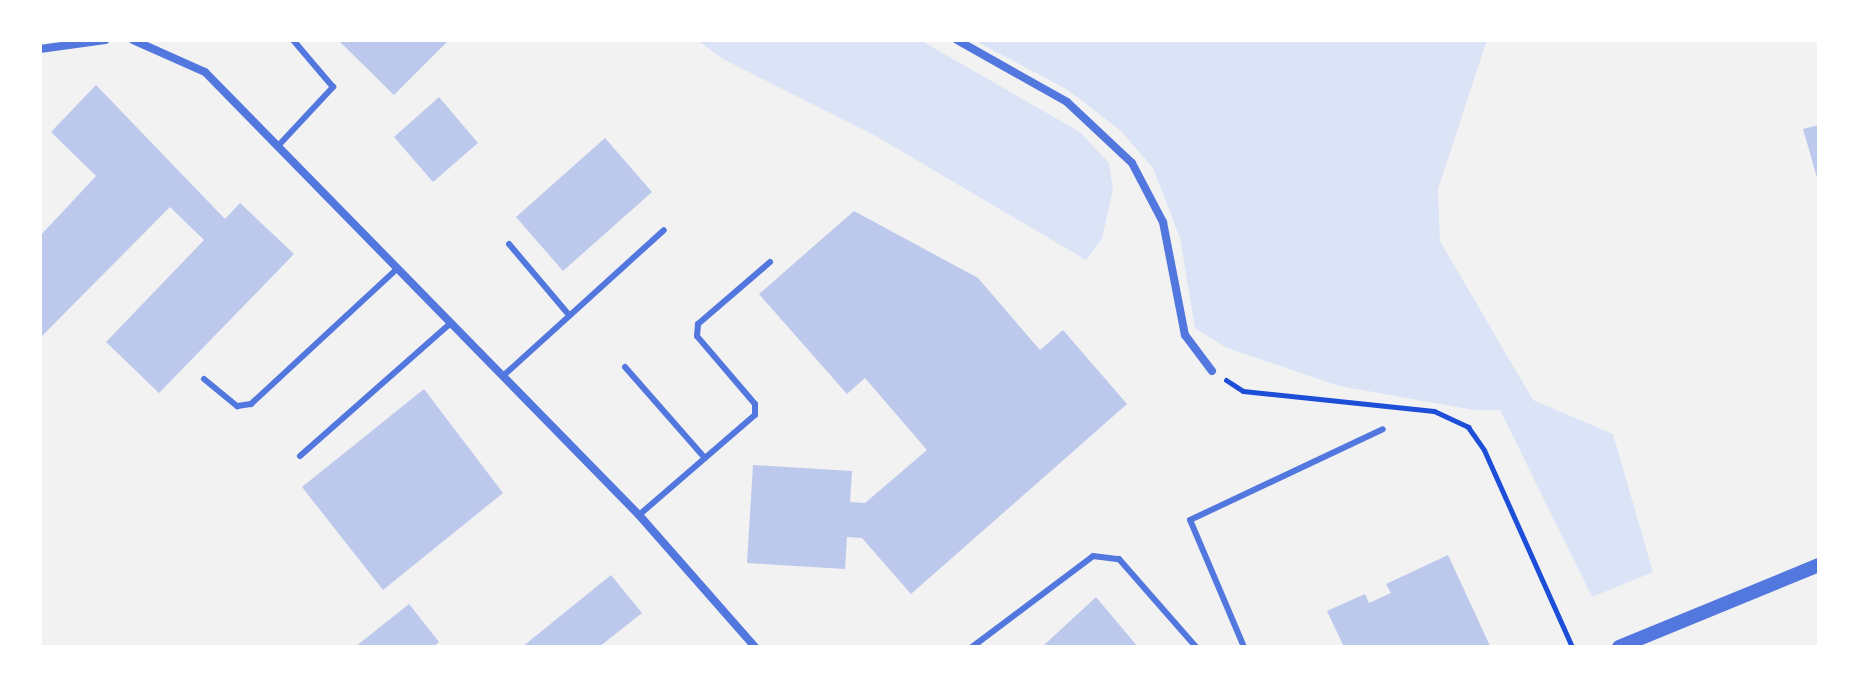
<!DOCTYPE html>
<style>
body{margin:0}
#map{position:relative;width:1859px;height:687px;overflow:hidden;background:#f2f2f2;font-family:Signika,sans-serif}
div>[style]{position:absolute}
.green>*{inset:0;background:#dbe4f7}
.building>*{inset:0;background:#bdc9ec}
.path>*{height:5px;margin:-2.5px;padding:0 2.5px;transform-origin:2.5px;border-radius:2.5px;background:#1d4ed8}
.service>*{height:6px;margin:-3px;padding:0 3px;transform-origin:3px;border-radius:3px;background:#5277de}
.minor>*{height:8px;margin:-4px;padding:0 4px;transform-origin:4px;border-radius:4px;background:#5277de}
.tertiary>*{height:14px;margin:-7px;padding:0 7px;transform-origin:7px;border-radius:7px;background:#5277de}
span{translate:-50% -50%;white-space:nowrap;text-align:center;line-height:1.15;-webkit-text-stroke:8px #fff;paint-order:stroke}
.frame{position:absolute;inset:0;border:42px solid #fff;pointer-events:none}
</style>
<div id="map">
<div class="green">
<div style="clip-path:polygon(697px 40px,920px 40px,1080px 132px,1109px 163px,1113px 189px,1102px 239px,1086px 260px,874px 135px,723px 59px)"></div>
<div style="clip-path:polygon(974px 40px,1487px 40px,1438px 189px,1440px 241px,1533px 400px,1613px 434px,1653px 572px,1592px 597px,1500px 410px,1474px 410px,1339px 386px,1227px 348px,1195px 328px,1180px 238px,1153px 168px,1121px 131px,1068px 90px)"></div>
</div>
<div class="building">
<div style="clip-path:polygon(338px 40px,449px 40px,394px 95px)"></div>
<div style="clip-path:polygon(96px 85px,225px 219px,240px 203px,294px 254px,159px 393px,106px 342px,204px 240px,170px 207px,40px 338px,40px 236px,96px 176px,51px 132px)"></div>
<div style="clip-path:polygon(439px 97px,478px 143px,433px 182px,394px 137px)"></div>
<div style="clip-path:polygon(1819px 125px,1819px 181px,1818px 181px,1803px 129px)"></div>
<div style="clip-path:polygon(605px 138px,652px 192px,563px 271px,516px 217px)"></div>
<div style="clip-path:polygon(854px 211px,978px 278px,1040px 350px,1063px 330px,1127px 404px,911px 594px,862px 538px,847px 537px,845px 569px,747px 563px,753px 465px,852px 471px,850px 502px,865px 503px,927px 450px,865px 378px,847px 394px,759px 294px)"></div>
<div style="clip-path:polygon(424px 389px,503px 493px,383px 590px,302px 487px)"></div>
<div style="clip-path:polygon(1448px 555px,1490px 646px,1344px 647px,1327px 611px,1365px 594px,1369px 603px,1391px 593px,1386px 584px)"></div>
<div style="clip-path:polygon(611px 575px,642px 613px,599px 647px,522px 647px)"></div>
<div style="clip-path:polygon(1096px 597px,1138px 647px,1042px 647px)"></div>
<div style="clip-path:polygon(409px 604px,439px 642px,433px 647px,355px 647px)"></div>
</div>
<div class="path">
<div style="left:1226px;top:380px;width:20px;rotate:33deg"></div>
<div style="left:1243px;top:391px;width:192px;rotate:6deg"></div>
<div style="left:1434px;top:411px;width:38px;rotate:25deg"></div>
<div style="left:1468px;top:427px;width:28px;rotate:55deg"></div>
<div style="left:1484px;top:450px;width:216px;rotate:65.9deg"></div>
</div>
<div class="service">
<div style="left:278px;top:146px;width:81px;rotate:-47deg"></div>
<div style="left:333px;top:87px;width:62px;rotate:-130.4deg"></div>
<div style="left:509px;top:244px;width:93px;rotate:49.8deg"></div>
<div style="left:625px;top:367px;width:121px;rotate:48.7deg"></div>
<div style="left:503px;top:376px;width:217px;rotate:-42.2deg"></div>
<div style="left:204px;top:379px;width:43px;rotate:39.3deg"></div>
<div style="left:237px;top:406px;width:14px;rotate:-8deg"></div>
<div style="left:251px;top:404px;width:200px;rotate:-42.8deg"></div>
<div style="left:300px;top:456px;width:201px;rotate:-41.4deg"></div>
<div style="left:639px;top:515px;width:153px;rotate:-40.8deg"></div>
<div style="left:755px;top:415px;width:11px;rotate:-90deg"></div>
<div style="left:755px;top:404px;width:89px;rotate:-130.5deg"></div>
<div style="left:697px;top:336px;width:12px;rotate:-85deg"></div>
<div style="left:698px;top:324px;width:95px;rotate:-40.7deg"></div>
<div style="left:972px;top:647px;width:151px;rotate:-36.9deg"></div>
<div style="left:1093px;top:556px;width:26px;rotate:7deg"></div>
<div style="left:1119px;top:559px;width:117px;rotate:48.8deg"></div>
<div style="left:1244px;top:647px;width:138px;rotate:-113deg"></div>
<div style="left:1190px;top:520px;width:213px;rotate:-25.2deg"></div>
</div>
<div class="minor">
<div style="left:133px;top:40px;width:79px;rotate:24deg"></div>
<div style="left:205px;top:72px;width:620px;rotate:45.59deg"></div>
<div style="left:639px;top:515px;width:176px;rotate:48.7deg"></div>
<div style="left:957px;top:40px;width:126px;rotate:29.4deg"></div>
<div style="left:1067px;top:102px;width:89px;rotate:43.2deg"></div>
<div style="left:1132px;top:163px;width:67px;rotate:62.3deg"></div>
<div style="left:1163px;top:222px;width:115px;rotate:79deg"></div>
<div style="left:1185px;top:335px;width:45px;rotate:53.1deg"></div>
<div style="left:40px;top:49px;width:66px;rotate:-7.9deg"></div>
</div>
<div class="tertiary">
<div style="left:1619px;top:647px;width:216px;rotate:-22.3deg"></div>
</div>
<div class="frame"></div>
</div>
